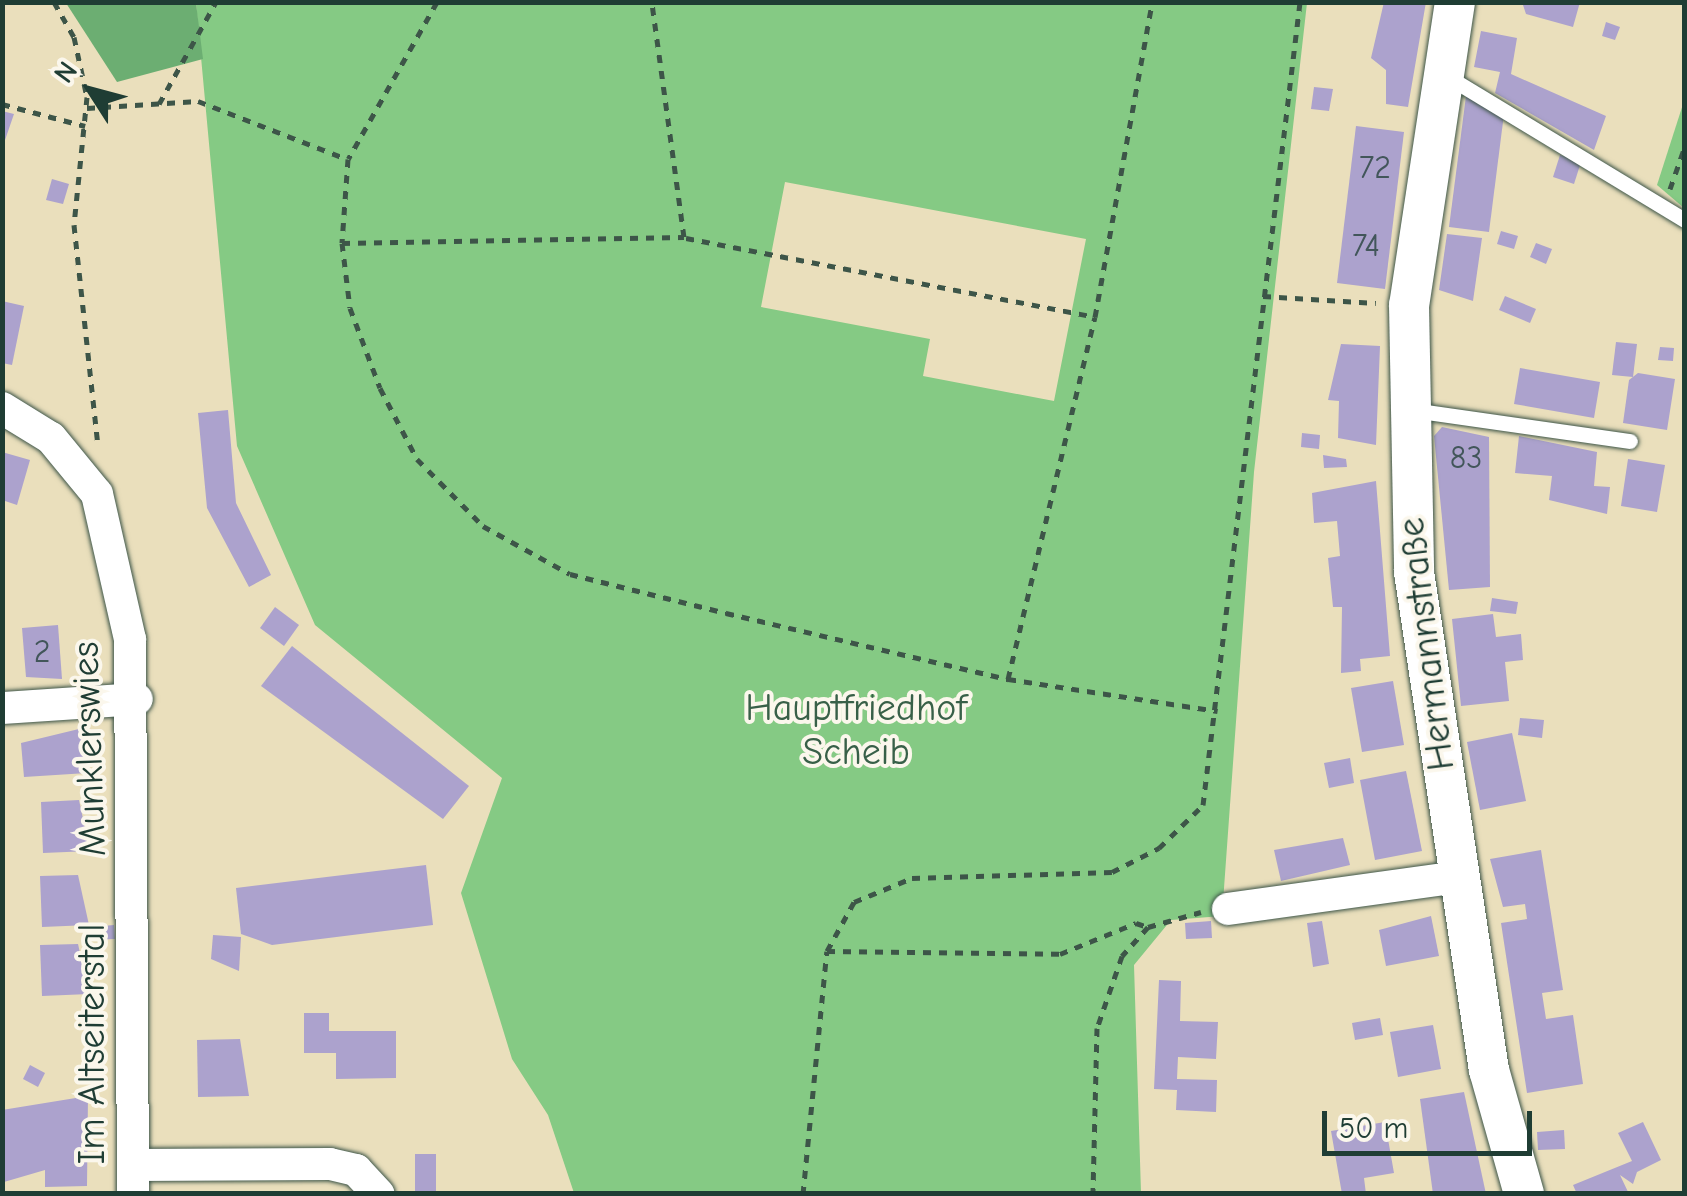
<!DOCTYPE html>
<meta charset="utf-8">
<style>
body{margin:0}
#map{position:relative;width:1687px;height:1196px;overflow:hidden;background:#eadfbc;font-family:"Comic Neue",sans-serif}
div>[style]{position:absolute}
.green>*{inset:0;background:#85ca84}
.forest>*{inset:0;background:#6cae72}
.building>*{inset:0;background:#aca2cd}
.path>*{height:5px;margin-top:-2.5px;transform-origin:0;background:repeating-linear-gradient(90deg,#3d5548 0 8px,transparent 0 16px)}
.roads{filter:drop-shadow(0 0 2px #3d5548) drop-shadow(0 0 2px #3d5548)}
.service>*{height:15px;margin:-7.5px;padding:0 7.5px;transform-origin:7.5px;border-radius:7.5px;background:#fff}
.minor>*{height:32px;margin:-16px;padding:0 16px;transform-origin:16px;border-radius:16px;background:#fff}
.tertiary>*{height:40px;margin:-20px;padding:0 20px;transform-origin:20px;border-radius:20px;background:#fff}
span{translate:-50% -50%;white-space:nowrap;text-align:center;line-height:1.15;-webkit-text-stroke:8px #fbf7ec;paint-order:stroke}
.number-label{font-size:32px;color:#42565a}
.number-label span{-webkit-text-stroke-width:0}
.street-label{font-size:38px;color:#1f3d34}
.park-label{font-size:38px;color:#386048}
.frame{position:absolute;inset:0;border:5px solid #1f3d34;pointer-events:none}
.north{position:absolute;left:40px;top:40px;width:100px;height:100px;-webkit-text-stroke:8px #fbf7ec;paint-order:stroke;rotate:306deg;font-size:28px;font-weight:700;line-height:40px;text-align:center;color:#1f3d34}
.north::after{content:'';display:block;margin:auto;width:35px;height:45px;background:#1f3d34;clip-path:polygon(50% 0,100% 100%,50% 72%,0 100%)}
.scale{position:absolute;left:1322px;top:1111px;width:210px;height:45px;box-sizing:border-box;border:5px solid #1f3d34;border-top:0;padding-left:12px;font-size:30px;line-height:35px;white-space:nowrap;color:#1f3d34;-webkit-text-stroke:8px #fbf7ec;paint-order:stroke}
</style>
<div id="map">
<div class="green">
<div style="clip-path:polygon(evenodd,196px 3px,1307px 3px,1254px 472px,1222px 916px,1171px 920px,1134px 965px,1141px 1193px,574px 1193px,548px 1115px,512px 1059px,461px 893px,502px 778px,315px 625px,237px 446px,196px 3px,785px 182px,1086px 239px,1054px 401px,923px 376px,930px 339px,761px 307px,785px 182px)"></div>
<div style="clip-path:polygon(1684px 101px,1684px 208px,1657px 185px)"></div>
</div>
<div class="forest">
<div style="clip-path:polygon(66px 3px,196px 3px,203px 59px,117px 82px)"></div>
</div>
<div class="building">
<div style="clip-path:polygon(1384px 2px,1426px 2px,1408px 107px,1386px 104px,1386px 70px,1371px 58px)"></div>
<div style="clip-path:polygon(1522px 2px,1580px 2px,1573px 27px,1526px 14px)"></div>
<div style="clip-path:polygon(1606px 22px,1620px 27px,1615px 40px,1602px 36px)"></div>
<div style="clip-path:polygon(1481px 31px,1517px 38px,1511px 74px,1606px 116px,1594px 150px,1495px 93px,1500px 72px,1474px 67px)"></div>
<div style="clip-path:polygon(1314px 87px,1333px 89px,1329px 111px,1311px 109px)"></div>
<div style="clip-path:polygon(1466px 96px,1504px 114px,1489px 232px,1449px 227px)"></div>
<div style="clip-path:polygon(2px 111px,14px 114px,4px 143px,2px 143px)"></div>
<div style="clip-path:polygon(1356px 126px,1404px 132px,1385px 289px,1337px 283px)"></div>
<div style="clip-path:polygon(1560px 155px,1581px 162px,1574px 184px,1553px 177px)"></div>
<div style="clip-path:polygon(52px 179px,69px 184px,63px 204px,46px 200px)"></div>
<div style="clip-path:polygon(1501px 231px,1518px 236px,1514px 249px,1497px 244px)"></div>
<div style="clip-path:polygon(1447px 234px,1482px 238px,1473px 301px,1439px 290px)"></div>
<div style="clip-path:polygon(1536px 243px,1552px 249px,1546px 264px,1530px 257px)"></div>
<div style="clip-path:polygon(1505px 296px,1536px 309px,1530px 323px,1499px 310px)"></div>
<div style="clip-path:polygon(2px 301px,24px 306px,12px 365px,2px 363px)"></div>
<div style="clip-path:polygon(1616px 342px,1637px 344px,1633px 377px,1612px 375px)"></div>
<div style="clip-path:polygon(1341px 344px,1380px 346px,1376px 445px,1338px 438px,1339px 401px,1328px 400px)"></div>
<div style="clip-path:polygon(1660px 347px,1674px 348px,1673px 361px,1658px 360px)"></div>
<div style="clip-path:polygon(1520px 368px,1600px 382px,1594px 418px,1514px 404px)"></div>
<div style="clip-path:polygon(1638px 373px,1675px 379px,1667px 430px,1623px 423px,1629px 380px)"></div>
<div style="clip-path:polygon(228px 410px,236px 503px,271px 575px,249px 587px,207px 508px,198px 413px)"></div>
<div style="clip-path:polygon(1442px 427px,1489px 437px,1490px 587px,1449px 590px,1434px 436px)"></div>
<div style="clip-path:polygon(1302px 433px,1320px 435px,1319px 449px,1301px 447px)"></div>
<div style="clip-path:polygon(1519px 436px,1597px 452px,1594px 486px,1610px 487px,1607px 514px,1549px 500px,1552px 476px,1515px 473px)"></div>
<div style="clip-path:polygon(2px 452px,30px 460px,17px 505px,2px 500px)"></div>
<div style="clip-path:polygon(1323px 455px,1346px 459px,1347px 467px,1324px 468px)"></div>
<div style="clip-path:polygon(1628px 459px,1665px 465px,1657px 512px,1621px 506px)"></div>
<div style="clip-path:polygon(1376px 481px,1390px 656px,1360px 659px,1361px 671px,1341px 673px,1342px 607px,1333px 607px,1328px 558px,1340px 556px,1337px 521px,1314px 523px,1312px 493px)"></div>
<div style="clip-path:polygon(1492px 598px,1518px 602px,1516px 614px,1490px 611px)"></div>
<div style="clip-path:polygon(275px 607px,299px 625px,284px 646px,260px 628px)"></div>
<div style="clip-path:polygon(1493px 614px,1496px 637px,1521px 634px,1523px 660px,1505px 662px,1509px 701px,1461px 706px,1452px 619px)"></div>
<div style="clip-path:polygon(58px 625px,62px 679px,26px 677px,22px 628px)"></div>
<div style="clip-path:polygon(292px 646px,469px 786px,443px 819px,261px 686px)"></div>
<div style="clip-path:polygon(1393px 681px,1404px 745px,1362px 752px,1351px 688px)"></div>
<div style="clip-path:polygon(1520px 718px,1544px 720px,1542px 738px,1518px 735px)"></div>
<div style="clip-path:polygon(83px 728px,87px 773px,24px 777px,21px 743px)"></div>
<div style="clip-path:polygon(1512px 733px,1526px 801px,1480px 810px,1467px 742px)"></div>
<div style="clip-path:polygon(1350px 758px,1354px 783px,1329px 788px,1324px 763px)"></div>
<div style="clip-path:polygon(1406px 771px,1422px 851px,1375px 860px,1360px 780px)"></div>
<div style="clip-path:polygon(79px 800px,90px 851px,43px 853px,41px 802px)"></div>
<div style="clip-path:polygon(1343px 838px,1350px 865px,1281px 881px,1274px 850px)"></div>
<div style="clip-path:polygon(1541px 850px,1563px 990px,1542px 993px,1546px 1019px,1573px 1015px,1583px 1084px,1527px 1093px,1501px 923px,1527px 919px,1525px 904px,1503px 907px,1490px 859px)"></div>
<div style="clip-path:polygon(426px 865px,433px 925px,272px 945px,241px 934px,236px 888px)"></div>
<div style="clip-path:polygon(78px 875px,89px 925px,42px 927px,40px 876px)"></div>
<div style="clip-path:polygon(1431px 916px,1439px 956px,1386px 966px,1379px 930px)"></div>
<div style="clip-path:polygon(1211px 921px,1212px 938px,1186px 939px,1185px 923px)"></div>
<div style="clip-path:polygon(1322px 921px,1329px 964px,1313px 967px,1307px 923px)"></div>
<div style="clip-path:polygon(114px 925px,115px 939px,92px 940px,91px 927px)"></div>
<div style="clip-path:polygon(213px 935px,241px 937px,239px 971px,211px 959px)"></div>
<div style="clip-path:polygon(78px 944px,89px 994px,42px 996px,40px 945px)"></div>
<div style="clip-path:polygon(1159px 980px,1181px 981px,1180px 1021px,1218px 1022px,1216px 1059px,1178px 1057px,1177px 1079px,1217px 1080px,1216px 1112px,1176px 1110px,1177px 1090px,1154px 1089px)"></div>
<div style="clip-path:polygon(304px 1013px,329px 1013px,329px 1031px,396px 1031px,396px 1078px,336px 1079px,336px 1053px,304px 1053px)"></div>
<div style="clip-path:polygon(1380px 1018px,1383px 1035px,1355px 1040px,1352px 1023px)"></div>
<div style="clip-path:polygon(1433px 1025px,1441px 1069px,1398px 1077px,1390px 1032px)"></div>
<div style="clip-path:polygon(240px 1039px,249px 1096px,198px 1097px,197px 1040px)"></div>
<div style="clip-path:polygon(30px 1065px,45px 1073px,38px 1087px,23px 1079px)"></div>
<div style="clip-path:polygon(1464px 1092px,1486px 1194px,1433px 1194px,1420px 1099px)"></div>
<div style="clip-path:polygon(88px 1096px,87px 1186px,45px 1187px,45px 1170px,4px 1182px,2px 1110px)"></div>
<div style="clip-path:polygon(1385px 1122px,1394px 1173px,1364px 1178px,1366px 1194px,1342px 1194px,1331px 1131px)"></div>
<div style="clip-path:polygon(1643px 1122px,1661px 1160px,1637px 1172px,1633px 1184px,1620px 1175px,1629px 1194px,1577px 1194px,1573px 1185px,1632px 1161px,1618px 1133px)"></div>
<div style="clip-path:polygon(1564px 1130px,1565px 1149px,1538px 1150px,1537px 1132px)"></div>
<div style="clip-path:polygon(415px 1154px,436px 1154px,436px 1194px,415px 1194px)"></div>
</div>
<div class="path">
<div style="left:54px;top:2px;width:40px;rotate:60.3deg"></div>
<div style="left:74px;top:37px;width:61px;rotate:77.8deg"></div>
<div style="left:87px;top:97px;width:129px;rotate:95.8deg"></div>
<div style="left:74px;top:225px;width:223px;rotate:83.8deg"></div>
<div style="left:437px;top:2px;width:180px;rotate:119.5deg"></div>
<div style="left:348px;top:159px;width:84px;rotate:94.1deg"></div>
<div style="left:342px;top:243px;width:65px;rotate:83deg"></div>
<div style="left:350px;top:308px;width:85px;rotate:69.4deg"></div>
<div style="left:380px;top:388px;width:80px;rotate:62.5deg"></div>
<div style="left:417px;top:459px;width:94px;rotate:45.4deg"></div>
<div style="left:483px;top:526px;width:99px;rotate:28.9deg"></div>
<div style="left:570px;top:574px;width:161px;rotate:14deg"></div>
<div style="left:726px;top:613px;width:290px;rotate:13.2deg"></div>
<div style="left:1008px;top:679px;width:212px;rotate:8.7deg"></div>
<div style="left:2px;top:104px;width:86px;rotate:14.8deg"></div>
<div style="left:159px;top:104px;width:117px;rotate:-60.8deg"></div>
<div style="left:87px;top:108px;width:111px;rotate:-3.6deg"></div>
<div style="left:198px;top:101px;width:160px;rotate:21.3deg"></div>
<div style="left:1670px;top:189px;width:42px;rotate:-70.7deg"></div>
<div style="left:686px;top:238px;width:417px;rotate:10.9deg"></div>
<div style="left:342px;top:243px;width:342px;rotate:-1deg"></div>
<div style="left:684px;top:237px;width:237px;rotate:-97.8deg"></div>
<div style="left:1263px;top:296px;width:113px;rotate:3.5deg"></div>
<div style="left:1008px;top:679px;width:372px;rotate:-76.5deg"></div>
<div style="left:1095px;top:317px;width:320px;rotate:-79.7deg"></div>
<div style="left:1148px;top:927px;width:55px;rotate:-15.8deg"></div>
<div style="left:827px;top:951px;width:233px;rotate:0.7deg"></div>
<div style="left:1060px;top:954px;width:82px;rotate:-22.2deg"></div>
<div style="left:1136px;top:923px;width:13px;rotate:18deg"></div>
<div style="left:1148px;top:927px;width:39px;rotate:132deg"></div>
<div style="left:1122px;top:956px;width:76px;rotate:109.1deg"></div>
<div style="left:1097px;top:1028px;width:166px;rotate:91.4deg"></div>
<div style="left:803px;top:1194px;width:244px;rotate:-84.4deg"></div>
<div style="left:827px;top:951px;width:56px;rotate:-61.1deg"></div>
<div style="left:854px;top:902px;width:63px;rotate:-22.5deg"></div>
<div style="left:912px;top:878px;width:200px;rotate:-1.7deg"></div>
<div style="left:1112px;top:872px;width:53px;rotate:-27.1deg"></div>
<div style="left:1159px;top:848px;width:62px;rotate:-44.3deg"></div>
<div style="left:1203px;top:805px;width:809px;rotate:-83.11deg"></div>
</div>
<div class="roads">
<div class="service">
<div style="left:1445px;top:75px;width:280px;rotate:31.2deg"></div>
<div style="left:1412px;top:410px;width:220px;rotate:8.1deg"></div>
</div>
<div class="minor">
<div style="left:2px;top:408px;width:57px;rotate:31.5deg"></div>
<div style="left:51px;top:438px;width:72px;rotate:50.6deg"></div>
<div style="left:97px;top:494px;width:149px;rotate:77.2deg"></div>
<div style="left:130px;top:639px;width:555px;rotate:89.69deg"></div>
<div style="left:2px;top:708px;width:135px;rotate:-3.8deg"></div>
<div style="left:1228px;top:909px;width:234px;rotate:-7.9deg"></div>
<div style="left:133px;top:1165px;width:197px;rotate:-0.3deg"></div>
<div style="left:330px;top:1164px;width:27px;rotate:13deg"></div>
<div style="left:356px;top:1170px;width:33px;rotate:47deg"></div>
</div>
<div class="tertiary">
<div style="left:1455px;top:2px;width:306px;rotate:98.6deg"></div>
<div style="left:1409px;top:305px;width:267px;rotate:88.9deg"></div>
<div style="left:1414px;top:572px;width:504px;rotate:81.44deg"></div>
<div style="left:1489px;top:1070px;width:129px;rotate:74.2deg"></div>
</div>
</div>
<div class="number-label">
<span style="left:1375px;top:168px">72</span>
<span style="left:1366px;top:246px">74</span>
<span style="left:1466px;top:458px">83</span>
<span style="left:42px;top:652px">2</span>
</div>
<div class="street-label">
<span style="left:1427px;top:644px;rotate:-97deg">Hermannstraße</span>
<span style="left:90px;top:749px;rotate:-92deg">Munklerswies</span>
<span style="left:93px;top:1044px;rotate:-90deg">Im Altseiterstal</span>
</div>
<div class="park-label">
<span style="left:856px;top:731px">Hauptfriedhof<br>Scheib</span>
</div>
<div class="frame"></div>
<div class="north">N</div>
<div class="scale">50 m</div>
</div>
